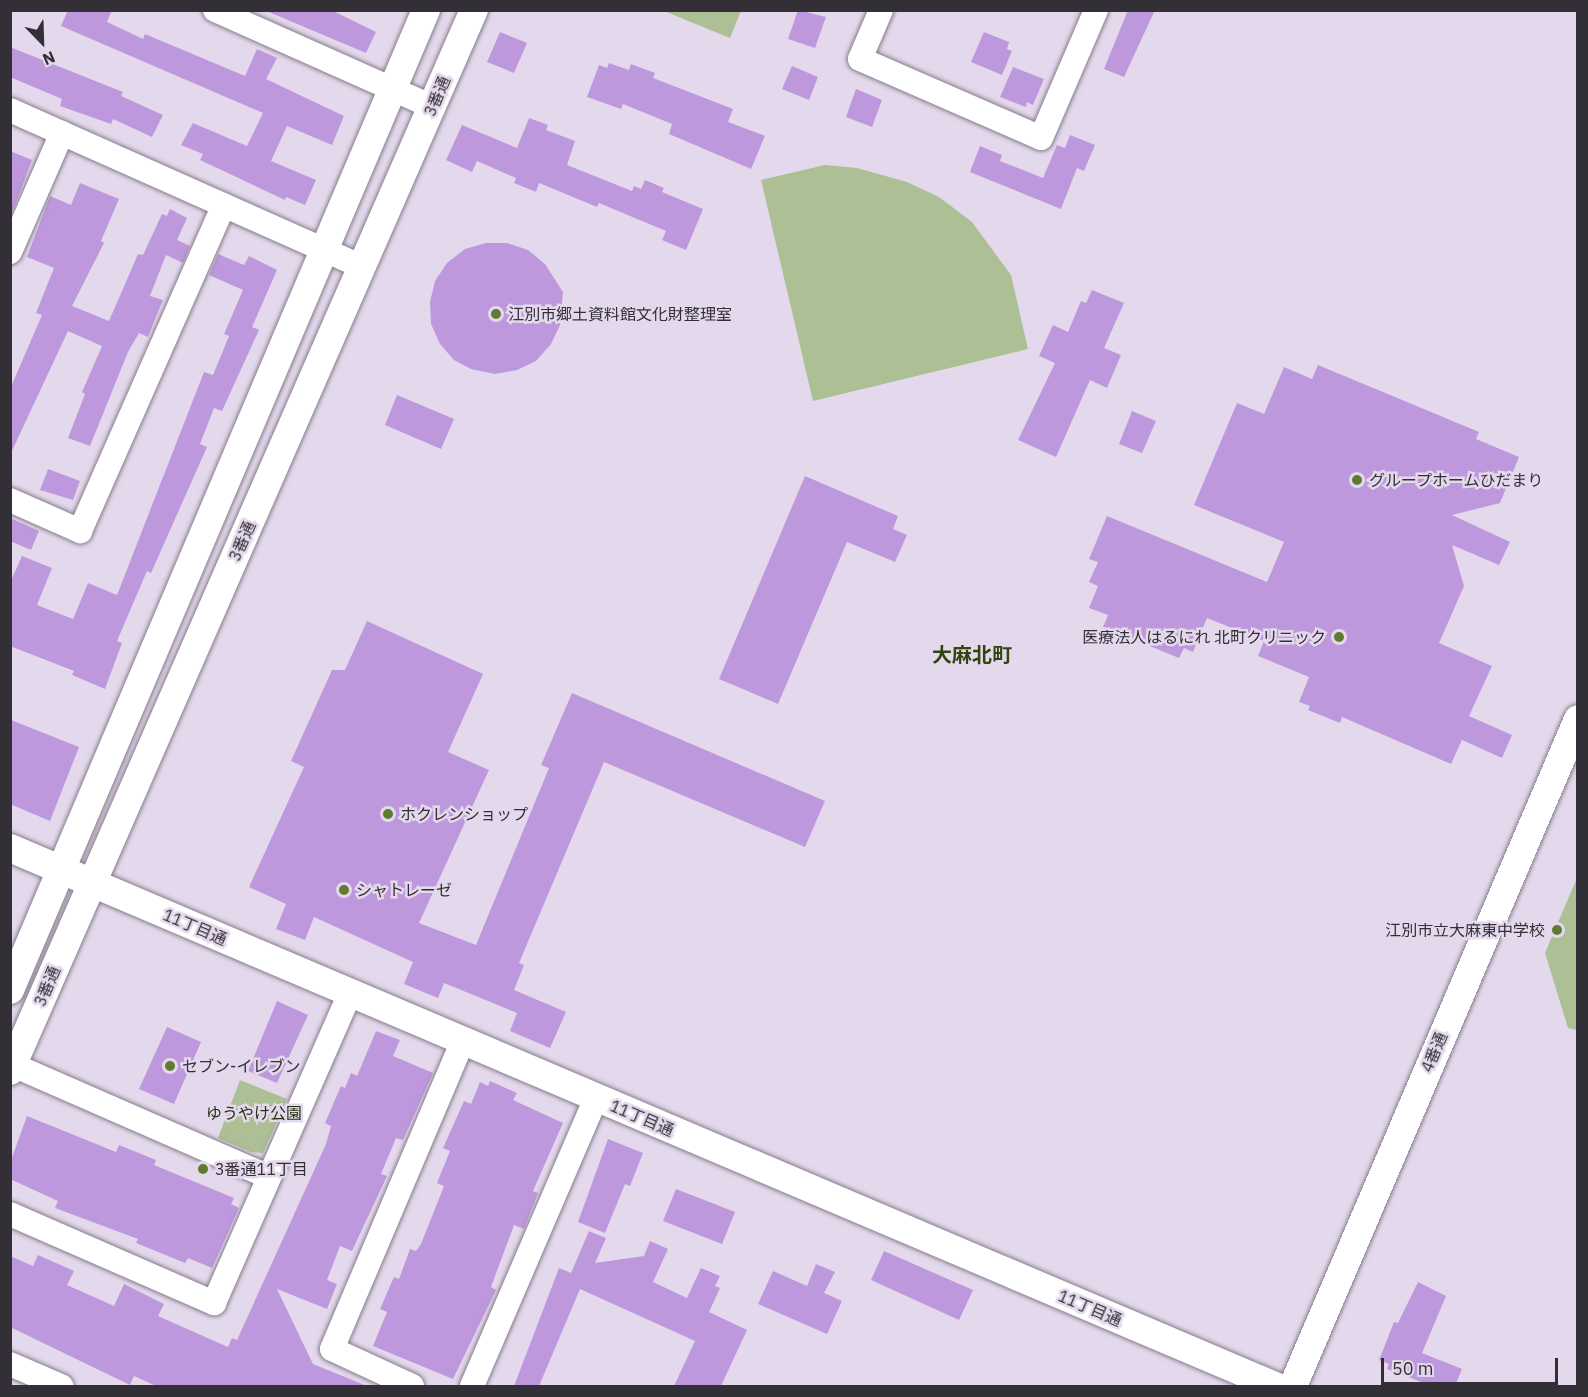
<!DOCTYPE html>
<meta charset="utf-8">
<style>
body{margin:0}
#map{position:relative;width:1588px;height:1397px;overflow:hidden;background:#e4d9ec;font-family:"IBM Plex Sans","Noto Sans JP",sans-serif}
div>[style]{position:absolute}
.green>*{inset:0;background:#adbf94}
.building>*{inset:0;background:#be98dc}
.roads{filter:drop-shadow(0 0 2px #857c8d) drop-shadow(0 0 2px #857c8d)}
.minor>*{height:24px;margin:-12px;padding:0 12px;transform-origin:12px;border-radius:12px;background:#fff}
.tertiary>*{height:28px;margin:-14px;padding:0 14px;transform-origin:14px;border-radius:14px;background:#fff}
.dots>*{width:16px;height:16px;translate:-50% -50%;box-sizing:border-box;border:3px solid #e4d9ec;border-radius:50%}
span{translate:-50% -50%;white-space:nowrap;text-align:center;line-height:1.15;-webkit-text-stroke:5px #e4d9ec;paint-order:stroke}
.street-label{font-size:16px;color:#332f36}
.poi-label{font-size:16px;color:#332f36}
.left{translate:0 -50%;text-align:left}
.right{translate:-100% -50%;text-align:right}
.park-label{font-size:16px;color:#253112}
.quarter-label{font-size:20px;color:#324510;font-weight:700}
.frame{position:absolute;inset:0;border:12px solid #332f36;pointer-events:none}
.north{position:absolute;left:12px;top:12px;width:60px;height:60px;-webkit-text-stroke:4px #e4d9ec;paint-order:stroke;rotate:157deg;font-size:16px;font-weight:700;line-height:24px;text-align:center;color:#332f36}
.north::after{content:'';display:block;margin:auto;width:21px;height:27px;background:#332f36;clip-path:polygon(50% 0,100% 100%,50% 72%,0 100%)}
.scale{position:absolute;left:1381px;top:1358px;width:177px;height:27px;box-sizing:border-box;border:3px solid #332f36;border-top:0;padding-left:8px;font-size:18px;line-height:21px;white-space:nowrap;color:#332f36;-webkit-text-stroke:4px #e4d9ec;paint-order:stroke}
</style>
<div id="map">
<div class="green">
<div style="clip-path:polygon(664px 11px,741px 10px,741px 11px,730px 38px)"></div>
<div style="clip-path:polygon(825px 165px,857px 168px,907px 182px,939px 197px,972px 222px,1011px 275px,1028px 349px,813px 401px,761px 180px)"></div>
<div style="clip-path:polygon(1577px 878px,1577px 1030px,1568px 1028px,1545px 953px)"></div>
<div style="clip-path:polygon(240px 1080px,287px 1099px,263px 1153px,251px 1152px,218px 1138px)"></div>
</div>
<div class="building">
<div style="clip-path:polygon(68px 10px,112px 10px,107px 22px,143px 39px,145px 34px,245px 76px,257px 49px,277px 58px,266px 79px,344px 116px,332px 145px,287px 126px,271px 161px,316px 180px,305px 205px,286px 197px,285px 200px,200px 160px,203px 154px,181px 145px,193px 123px,247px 146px,263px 113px,61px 26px)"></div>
<div style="clip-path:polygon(264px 10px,331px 10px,376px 32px,366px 53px)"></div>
<div style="clip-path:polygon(798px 10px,826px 17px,815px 48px,788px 39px)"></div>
<div style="clip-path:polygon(1128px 10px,1155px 10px,1124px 77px,1104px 69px)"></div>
<div style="clip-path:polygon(500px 32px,527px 43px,514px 73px,487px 62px)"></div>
<div style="clip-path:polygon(984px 32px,1009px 42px,1007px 49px,1012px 51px,1002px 75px,971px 62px)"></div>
<div style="clip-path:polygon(10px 47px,123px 92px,121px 96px,163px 115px,152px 137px,113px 119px,111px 124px,60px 106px,62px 99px,10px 77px)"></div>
<div style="clip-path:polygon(609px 63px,629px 70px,631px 64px,655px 73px,653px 78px,733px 109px,728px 122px,765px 136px,751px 169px,669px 134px,672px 124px,623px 104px,621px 109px,587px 97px,599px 65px,607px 68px)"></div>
<div style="clip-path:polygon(792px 66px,818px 77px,809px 100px,782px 89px)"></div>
<div style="clip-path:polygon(1013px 67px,1044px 79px,1033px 105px,1027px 102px,1026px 107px,1000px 97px)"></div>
<div style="clip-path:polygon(856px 89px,882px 100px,872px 127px,846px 117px)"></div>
<div style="clip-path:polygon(529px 118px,548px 125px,546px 130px,575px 141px,567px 165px,632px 191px,634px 186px,641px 189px,645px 180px,664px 188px,662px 192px,703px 209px,686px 250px,662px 240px,666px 231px,599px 203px,597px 207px,539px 183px,536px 192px,514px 183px,516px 178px,477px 161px,472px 172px,446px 160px,462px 125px,517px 148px)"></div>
<div style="clip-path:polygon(1070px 135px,1095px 145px,1084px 171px,1077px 168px,1061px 209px,970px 172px,980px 146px,1002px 155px,1000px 161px,1043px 178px,1057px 145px,1065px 148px)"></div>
<div style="clip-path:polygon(10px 151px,32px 160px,13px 210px,10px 210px)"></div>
<div style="clip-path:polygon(80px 183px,119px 199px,101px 241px,104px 243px,72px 306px,109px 321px,138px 254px,143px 255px,162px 214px,167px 216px,170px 209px,187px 218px,177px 240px,190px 246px,183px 263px,166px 255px,150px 296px,163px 300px,157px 314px,148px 337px,139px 333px,128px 352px,90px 446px,68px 438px,85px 394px,82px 392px,102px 346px,68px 331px,10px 455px,10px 389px,42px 315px,36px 313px,54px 268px,27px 257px,50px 196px,71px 205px)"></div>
<div style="clip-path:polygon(486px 243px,507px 243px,528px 250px,545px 264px,563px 292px,560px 325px,551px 344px,536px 361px,517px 370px,495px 374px,471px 369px,454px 360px,440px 344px,431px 324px,430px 302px,435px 281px,447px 263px,465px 249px)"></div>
<div style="clip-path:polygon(218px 254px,244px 265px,249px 256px,277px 270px,252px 327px,259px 330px,222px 411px,214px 408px,200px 444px,207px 447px,151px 573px,147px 571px,117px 641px,122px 643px,105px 689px,72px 675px,74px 671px,10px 646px,10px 583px,22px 556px,52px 568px,37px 605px,73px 619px,88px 583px,117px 595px,204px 372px,213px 375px,229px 336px,224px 334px,243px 290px,209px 275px)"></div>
<div style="clip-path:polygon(1092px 290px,1124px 303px,1104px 348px,1121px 355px,1107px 388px,1090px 380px,1056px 457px,1018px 440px,1055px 363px,1039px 356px,1053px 325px,1068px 332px,1081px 301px,1086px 303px)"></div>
<div style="clip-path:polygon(1318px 365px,1479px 432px,1476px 439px,1519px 457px,1500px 503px,1452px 515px,1510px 542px,1499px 565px,1452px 545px,1464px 586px,1439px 643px,1492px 666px,1469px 716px,1512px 735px,1502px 758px,1462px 740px,1451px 764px,1342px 717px,1340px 723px,1308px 710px,1310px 706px,1299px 702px,1309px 677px,1258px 656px,1264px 641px,1207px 618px,1193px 652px,1184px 648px,1179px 658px,1103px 627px,1108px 615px,1089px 608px,1098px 586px,1089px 582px,1098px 562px,1089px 559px,1107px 516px,1267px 582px,1284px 542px,1194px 505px,1237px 403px,1264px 414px,1284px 367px,1312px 379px)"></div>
<div style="clip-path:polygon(397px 395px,454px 419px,441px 449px,385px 425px)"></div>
<div style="clip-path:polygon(1132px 411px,1156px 421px,1142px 453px,1119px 444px)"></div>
<div style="clip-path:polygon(48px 469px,80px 481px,73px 500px,40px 490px)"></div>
<div style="clip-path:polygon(805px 476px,898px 516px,893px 529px,907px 535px,895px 562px,847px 542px,778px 704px,719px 679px)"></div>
<div style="clip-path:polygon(10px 518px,39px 531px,31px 550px,10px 541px)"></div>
<div style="clip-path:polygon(367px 621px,483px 674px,448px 752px,489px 770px,419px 923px,476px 945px,549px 768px,541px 765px,572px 693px,825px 801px,805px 847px,604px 762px,519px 963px,524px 965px,514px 990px,566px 1012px,550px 1048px,510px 1031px,517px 1013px,444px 983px,438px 998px,404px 984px,413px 962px,314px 917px,305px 940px,276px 929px,286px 904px,249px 887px,304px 767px,291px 761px,332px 670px,345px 670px)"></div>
<div style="clip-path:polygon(11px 720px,79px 747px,50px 821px,10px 804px)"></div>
<div style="clip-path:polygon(277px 1001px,308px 1015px,277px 1083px,248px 1071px)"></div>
<div style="clip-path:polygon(167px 1027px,201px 1042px,174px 1104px,139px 1089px)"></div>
<div style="clip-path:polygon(376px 1031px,400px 1040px,393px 1056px,433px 1073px,403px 1140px,396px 1138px,381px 1174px,387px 1176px,352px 1251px,340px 1246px,327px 1280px,337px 1284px,327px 1309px,277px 1289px,313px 1364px,367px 1386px,156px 1386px,134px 1376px,130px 1385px,10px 1327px,10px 1256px,33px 1266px,38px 1255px,74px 1271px,67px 1285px,114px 1306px,124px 1284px,164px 1304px,158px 1316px,228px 1347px,232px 1338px,237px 1340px,326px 1144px,331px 1126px,325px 1123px,341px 1086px,345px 1088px,351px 1073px,357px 1076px)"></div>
<div style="clip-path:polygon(490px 1081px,517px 1093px,513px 1100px,563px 1123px,533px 1191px,538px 1193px,524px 1229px,514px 1225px,491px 1287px,496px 1290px,453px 1379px,373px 1346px,387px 1312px,380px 1309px,394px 1277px,399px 1279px,410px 1249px,416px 1251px,421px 1244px,444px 1186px,437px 1183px,450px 1151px,443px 1148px,464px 1101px,471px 1104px,480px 1082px,488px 1086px)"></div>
<div style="clip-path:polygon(27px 1116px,116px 1152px,119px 1145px,156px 1160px,154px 1165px,234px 1198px,231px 1204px,239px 1208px,212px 1268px,188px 1258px,185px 1263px,136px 1243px,138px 1239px,55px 1208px,58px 1201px,10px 1179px,10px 1163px)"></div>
<div style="clip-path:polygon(608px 1139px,643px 1153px,630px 1186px,625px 1184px,605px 1233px,578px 1222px)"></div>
<div style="clip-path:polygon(676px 1189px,735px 1212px,722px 1244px,663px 1221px)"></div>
<div style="clip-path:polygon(589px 1231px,606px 1238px,595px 1263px,644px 1256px,650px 1241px,668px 1249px,653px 1282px,687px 1298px,701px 1268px,720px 1276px,715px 1286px,720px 1288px,709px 1312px,747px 1330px,721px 1386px,674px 1386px,695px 1341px,580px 1289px,539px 1386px,514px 1386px,559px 1268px,571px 1273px)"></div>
<div style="clip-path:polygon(884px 1251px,973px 1290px,959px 1320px,871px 1280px)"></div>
<div style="clip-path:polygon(816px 1264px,835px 1272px,824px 1293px,842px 1301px,827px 1334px,758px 1304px,773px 1271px,807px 1286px)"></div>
<div style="clip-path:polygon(1418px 1282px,1446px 1296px,1422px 1353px,1462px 1369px,1455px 1386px,1432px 1386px,1387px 1369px,1389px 1364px,1379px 1360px,1394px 1322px,1398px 1323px)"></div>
</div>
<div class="roads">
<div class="minor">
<div style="left:215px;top:10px;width:239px;rotate:24deg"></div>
<div style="left:881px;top:10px;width:53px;rotate:113.2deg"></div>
<div style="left:860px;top:59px;width:197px;rotate:23.6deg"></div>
<div style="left:1041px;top:138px;width:139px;rotate:-66.7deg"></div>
<div style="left:10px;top:110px;width:385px;rotate:24deg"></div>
<div style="left:10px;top:252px;width:130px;rotate:-66.4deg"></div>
<div style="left:10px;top:500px;width:77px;rotate:23.9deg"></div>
<div style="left:80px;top:531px;width:356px;rotate:-66.2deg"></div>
<div style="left:13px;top:1065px;width:279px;rotate:23.6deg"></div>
<div style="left:10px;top:1214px;width:223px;rotate:23.6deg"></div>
<div style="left:214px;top:1303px;width:339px;rotate:-66.3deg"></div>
<div style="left:10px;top:1364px;width:56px;rotate:23.3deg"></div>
<div style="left:412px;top:1386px;width:88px;rotate:-155.2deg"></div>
<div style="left:332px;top:1349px;width:335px;rotate:-67deg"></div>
<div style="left:472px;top:1386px;width:314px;rotate:-66.7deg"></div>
</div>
<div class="tertiary">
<div style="left:10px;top:848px;width:1375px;rotate:23.04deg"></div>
<div style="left:10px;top:990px;width:1065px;rotate:-67deg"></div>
<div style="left:10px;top:1071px;width:1158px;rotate:-66.38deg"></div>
<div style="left:1293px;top:1386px;width:725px;rotate:-66.86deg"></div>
</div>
</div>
<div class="dots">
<div style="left:496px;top:314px;background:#5f7b30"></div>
<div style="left:1357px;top:480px;background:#5f7b30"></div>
<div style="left:1339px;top:637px;background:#5f7b30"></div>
<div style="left:388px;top:814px;background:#5f7b30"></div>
<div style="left:344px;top:890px;background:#5f7b30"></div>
<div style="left:1557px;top:930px;background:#5f7b30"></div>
<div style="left:170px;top:1066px;background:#5f7b30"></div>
<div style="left:203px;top:1169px;background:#5f7b30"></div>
</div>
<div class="street-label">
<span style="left:437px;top:96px;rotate:-67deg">3番通</span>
<span style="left:242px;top:541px;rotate:-66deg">3番通</span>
<span style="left:195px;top:927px;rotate:23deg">11丁目通</span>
<span style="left:47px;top:986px;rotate:-67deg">3番通</span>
<span style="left:1434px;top:1052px;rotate:-67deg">4番通</span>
<span style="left:642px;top:1118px;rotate:23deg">11丁目通</span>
<span style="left:1090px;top:1308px;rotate:23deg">11丁目通</span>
</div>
<div class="poi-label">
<span class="left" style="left:508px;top:314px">江別市郷土資料館文化財整理室</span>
<span class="left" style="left:1369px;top:480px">グループホームひだまり</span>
<span class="right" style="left:1326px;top:637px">医療法人はるにれ 北町クリニック</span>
<span class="left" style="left:400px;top:814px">ホクレンショップ</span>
<span class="left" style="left:356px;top:890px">シャトレーゼ</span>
<span class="right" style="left:1545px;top:930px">江別市立大麻東中学校</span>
<span class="left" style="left:182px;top:1066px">セブン-イレブン</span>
<span class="left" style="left:215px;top:1169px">3番通11丁目</span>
</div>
<div class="park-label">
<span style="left:254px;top:1113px">ゆうやけ公園</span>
</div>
<div class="quarter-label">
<span style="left:972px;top:654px">大麻北町</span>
</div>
<div class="frame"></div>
<div class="north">N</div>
<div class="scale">50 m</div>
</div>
